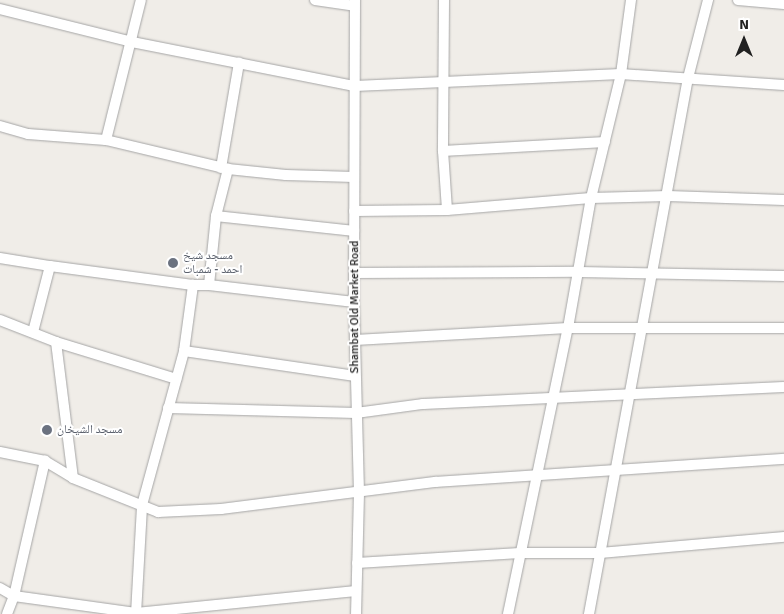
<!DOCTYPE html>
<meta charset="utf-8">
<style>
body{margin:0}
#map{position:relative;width:784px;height:614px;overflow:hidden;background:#f0ede8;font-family:Signika,"Noto Naskh Arabic",sans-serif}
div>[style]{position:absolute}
.roads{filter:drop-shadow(0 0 1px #a5a5a5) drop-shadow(0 0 1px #a5a5a5)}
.minor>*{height:10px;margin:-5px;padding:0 5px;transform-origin:5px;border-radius:5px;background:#fff}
.dots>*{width:14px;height:14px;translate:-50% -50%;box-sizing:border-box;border:2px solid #fff;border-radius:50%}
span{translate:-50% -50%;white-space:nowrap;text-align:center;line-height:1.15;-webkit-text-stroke:4px #fff;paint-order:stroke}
.worship-label{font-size:12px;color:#5b616d}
.left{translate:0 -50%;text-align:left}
.street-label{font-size:12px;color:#212121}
.north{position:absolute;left:719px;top:15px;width:50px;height:50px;-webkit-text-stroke:4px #fff;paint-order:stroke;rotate:0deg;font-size:14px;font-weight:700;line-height:20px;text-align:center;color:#212121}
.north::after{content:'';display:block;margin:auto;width:18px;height:22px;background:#212121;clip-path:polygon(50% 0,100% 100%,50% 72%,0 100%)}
</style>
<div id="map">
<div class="roads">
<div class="minor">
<div style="left:315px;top:0;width:40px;rotate:8.5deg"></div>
<div style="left:355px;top:0;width:302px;rotate:90.2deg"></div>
<div style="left:354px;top:302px;width:191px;rotate:88.5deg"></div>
<div style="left:359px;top:493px;width:121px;rotate:91.4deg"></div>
<div style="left:444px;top:0;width:151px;rotate:90.4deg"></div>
<div style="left:443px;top:151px;width:59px;rotate:86.1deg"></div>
<div style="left:738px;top:0;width:46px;rotate:5deg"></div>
<div style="left:0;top:9px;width:136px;rotate:14deg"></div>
<div style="left:132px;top:42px;width:227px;rotate:11.2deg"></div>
<div style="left:355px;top:86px;width:266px;rotate:-2.6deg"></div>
<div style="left:621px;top:74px;width:163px;rotate:3.9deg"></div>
<div style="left:0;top:126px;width:29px;rotate:16deg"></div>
<div style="left:28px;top:134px;width:78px;rotate:4.4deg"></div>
<div style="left:106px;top:140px;width:125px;rotate:13.4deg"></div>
<div style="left:228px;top:169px;width:58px;rotate:5.9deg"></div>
<div style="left:286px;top:175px;width:68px;rotate:1.7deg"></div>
<div style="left:106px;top:140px;width:144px;rotate:-76deg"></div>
<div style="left:443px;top:151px;width:162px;rotate:-3.2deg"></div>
<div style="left:221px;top:168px;width:107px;rotate:-80.3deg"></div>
<div style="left:354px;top:211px;width:93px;rotate:-0.6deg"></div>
<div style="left:447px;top:210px;width:144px;rotate:-4.8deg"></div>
<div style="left:591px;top:198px;width:77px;rotate:-1.5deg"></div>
<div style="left:668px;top:196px;width:116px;rotate:2deg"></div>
<div style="left:216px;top:216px;width:139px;rotate:6.2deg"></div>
<div style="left:0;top:258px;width:51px;rotate:9.1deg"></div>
<div style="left:50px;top:266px;width:144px;rotate:7.6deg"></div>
<div style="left:193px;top:285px;width:16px"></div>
<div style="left:209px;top:285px;width:146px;rotate:6.7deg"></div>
<div style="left:354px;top:273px;width:225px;rotate:-0.3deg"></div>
<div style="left:579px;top:272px;width:205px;rotate:1.1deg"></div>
<div style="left:209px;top:285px;width:69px;rotate:-84.2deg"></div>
<div style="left:216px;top:216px;width:49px;rotate:-75.7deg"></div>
<div style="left:0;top:320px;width:60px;rotate:21.4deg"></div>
<div style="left:56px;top:342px;width:126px;rotate:17.1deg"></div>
<div style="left:33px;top:332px;width:68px;rotate:-75.6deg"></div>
<div style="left:355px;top:340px;width:213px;rotate:-3.2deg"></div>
<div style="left:568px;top:328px;width:216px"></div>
<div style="left:56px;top:342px;width:137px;rotate:82.9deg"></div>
<div style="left:184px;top:351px;width:173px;rotate:8.3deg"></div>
<div style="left:168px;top:408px;width:188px;rotate:1.5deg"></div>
<div style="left:356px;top:413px;width:68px;rotate:-7.7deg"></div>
<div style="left:423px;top:404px;width:361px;rotate:-2.7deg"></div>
<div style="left:0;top:452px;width:46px;rotate:11.3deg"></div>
<div style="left:45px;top:461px;width:33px;rotate:31deg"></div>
<div style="left:73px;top:478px;width:92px;rotate:21.8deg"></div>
<div style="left:158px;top:512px;width:63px;rotate:-2.7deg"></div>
<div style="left:221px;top:509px;width:217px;rotate:-7.2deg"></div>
<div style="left:436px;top:482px;width:349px;rotate:-3.8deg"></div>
<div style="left:357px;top:563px;width:163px;rotate:-3.5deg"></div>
<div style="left:520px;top:553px;width:80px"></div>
<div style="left:600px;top:553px;width:185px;rotate:-5deg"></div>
<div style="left:0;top:588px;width:16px;rotate:30deg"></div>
<div style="left:14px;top:596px;width:123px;rotate:7.9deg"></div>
<div style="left:136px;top:613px;width:221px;rotate:-5.7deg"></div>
<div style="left:7px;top:614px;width:19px;rotate:-69deg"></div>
<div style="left:14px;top:596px;width:139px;rotate:-77.1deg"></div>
<div style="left:136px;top:614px;width:109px;rotate:-86.8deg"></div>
<div style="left:142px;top:505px;width:160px;rotate:-74.7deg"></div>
<div style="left:184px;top:351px;width:67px;rotate:-82.2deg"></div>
<div style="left:508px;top:614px;width:292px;rotate:-78.2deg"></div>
<div style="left:568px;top:328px;width:132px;rotate:-80deg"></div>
<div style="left:591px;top:198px;width:128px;rotate:-76.4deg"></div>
<div style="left:621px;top:74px;width:75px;rotate:-82.3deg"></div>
<div style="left:589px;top:614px;width:545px;rotate:-79.54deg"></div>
<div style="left:688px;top:78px;width:81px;rotate:-75.6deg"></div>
</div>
</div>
<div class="dots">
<div style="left:173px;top:263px;background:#6b7280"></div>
<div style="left:47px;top:430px;background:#6b7280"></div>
</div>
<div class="worship-label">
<span class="left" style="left:183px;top:263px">مسجد شيخ<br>احمد - شمبات</span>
<span class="left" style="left:57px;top:430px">مسجد الشيخان</span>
</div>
<div class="street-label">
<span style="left:355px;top:307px;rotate:-90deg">Shambat Old Market Road</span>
</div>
<div class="north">N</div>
</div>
